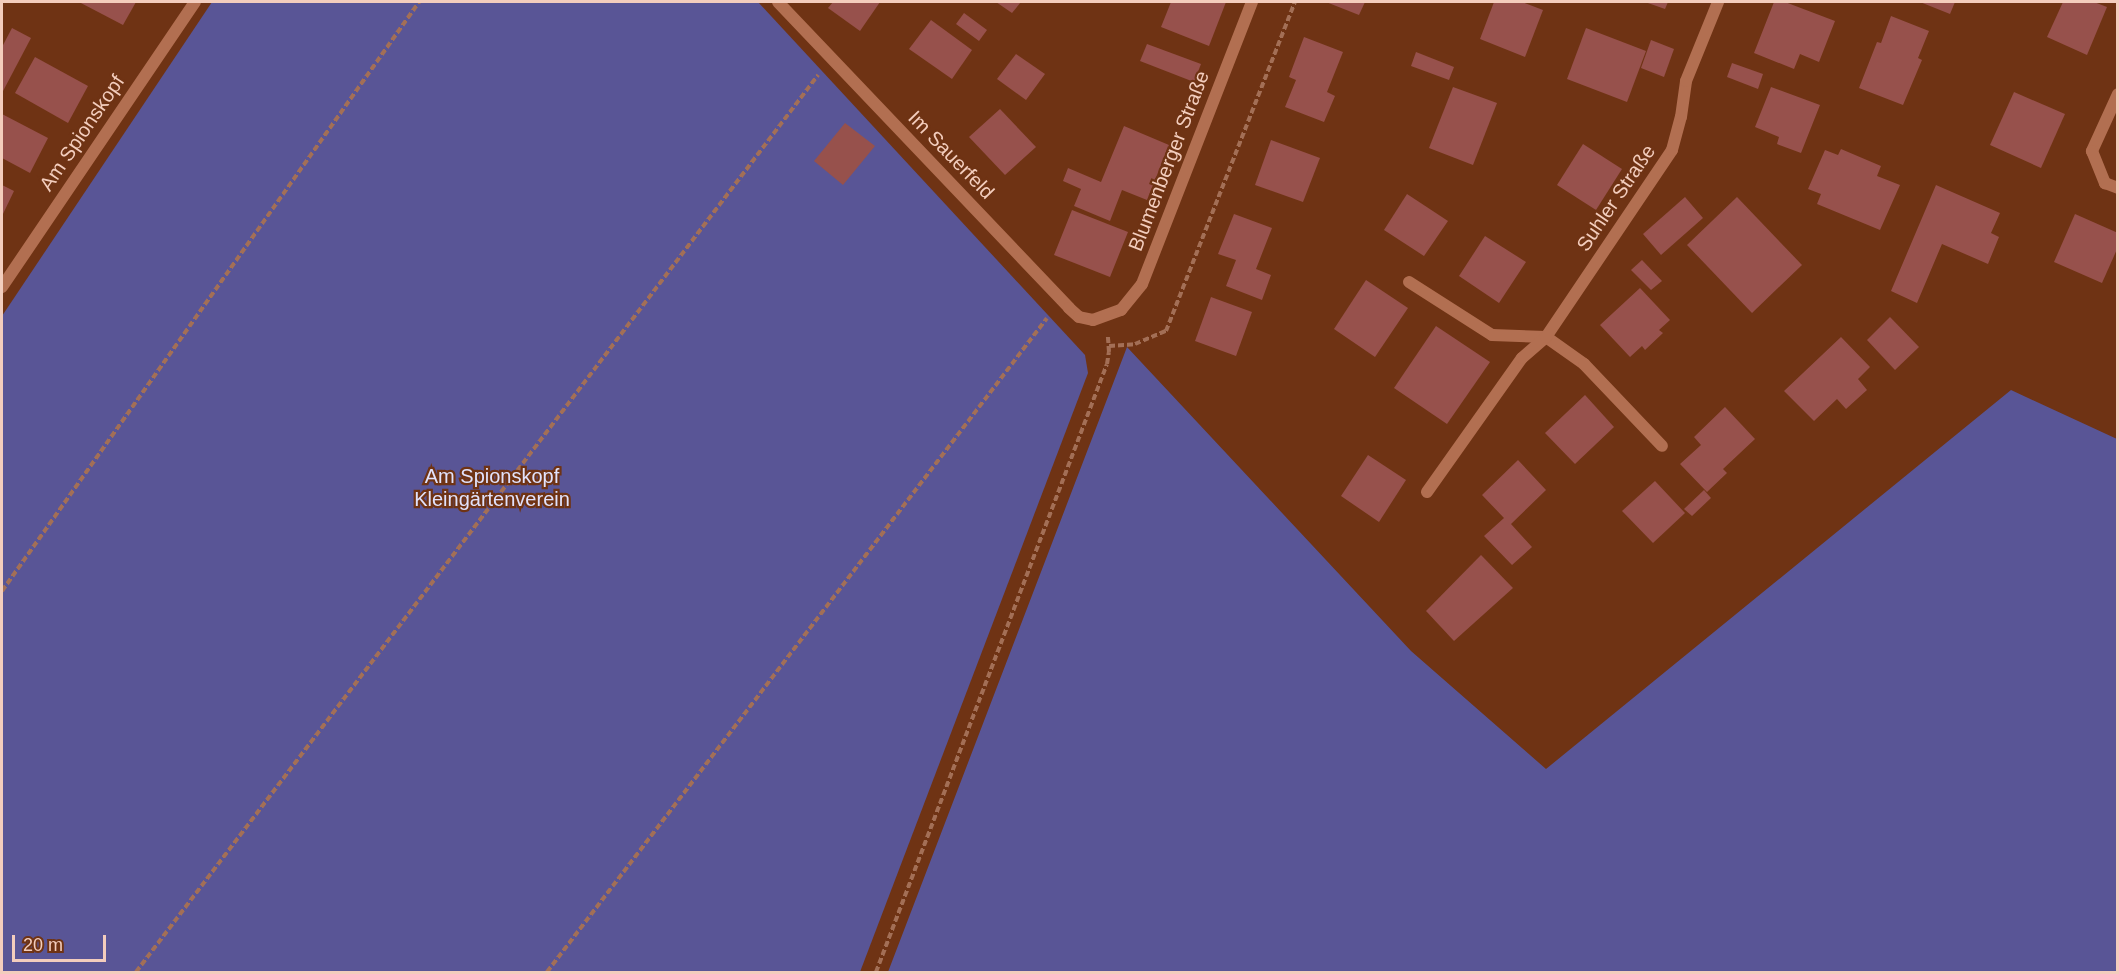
<!DOCTYPE html>
<meta charset="utf-8">
<style>
body{margin:0}
#map{position:relative;width:2119px;height:974px;overflow:hidden;background:#6f3314;font-family:Helvetica,sans-serif}
div>[style]{position:absolute}
.green>*{inset:0;background:#595596}
.building>*{inset:0;background:#97514c}
.path>*{height:4px;margin-top:-2px;transform-origin:0;background:repeating-linear-gradient(90deg,#a36f56 0 6px,transparent 0 9px)}
.lane>*{height:12px;margin:-6px;padding:0 6px;transform-origin:6px;border-radius:6px;background:#b26f51}
.street>*{height:12px;margin:-6px;padding:0 6px;transform-origin:6px;border-radius:6px;background:#b26f51}
span{translate:-50% -50%;white-space:nowrap;text-align:center;line-height:1.15;-webkit-text-stroke:4.5px #6f3314;paint-order:stroke}
.street-label{font-size:20px;color:#f3cdbd}
.park-label{font-size:20px;color:#e1e2fc}
.frame{position:absolute;inset:0;border:3px solid #f3cdbd;pointer-events:none}
.scale{position:absolute;left:12px;top:935px;width:94px;height:27px;box-sizing:border-box;border:3px solid #f3cdbd;border-top:0;padding-left:8px;font-size:18px;line-height:21px;white-space:nowrap;color:#f3cdbd;-webkit-text-stroke:4px #6f3314;paint-order:stroke}
</style>
<div id="map">
<div class="green">
<div style="clip-path:polygon(212px 2px,758px 2px,1085px 355px,1088px 373px,860px 972px,2px 972px,2px 316px)"></div>
<div style="clip-path:polygon(1127px 347px,1411px 651px,1546px 769px,2011px 390px,2117px 439px,2117px 972px,888px 972px)"></div>
</div>
<div class="building">
<div style="clip-path:polygon(79px 2px,136px 2px,123px 25px)"></div>
<div style="clip-path:polygon(833px 2px,880px 2px,860px 31px,828px 8px)"></div>
<div style="clip-path:polygon(996px 2px,1021px 2px,1012px 13px)"></div>
<div style="clip-path:polygon(1171px 2px,1226px 2px,1209px 46px,1161px 27px)"></div>
<div style="clip-path:polygon(1326px 2px,1365px 2px,1359px 15px)"></div>
<div style="clip-path:polygon(1494px 2px,1522px 2px,1543px 10px,1525px 57px,1480px 39px)"></div>
<div style="clip-path:polygon(1645px 2px,1668px 2px,1665px 9px)"></div>
<div style="clip-path:polygon(1774px 2px,1785px 2px,1835px 21px,1819px 62px,1800px 54px,1794px 69px,1754px 53px)"></div>
<div style="clip-path:polygon(1920px 2px,1955px 2px,1950px 14px)"></div>
<div style="clip-path:polygon(2063px 2px,2094px 2px,2107px 7px,2087px 55px,2047px 37px)"></div>
<div style="clip-path:polygon(964px 13px,987px 30px,979px 41px,956px 24px)"></div>
<div style="clip-path:polygon(1891px 16px,1929px 31px,1918px 58px,1922px 60px,1903px 105px,1859px 88px,1877px 42px,1881px 43px)"></div>
<div style="clip-path:polygon(931px 20px,972px 50px,952px 79px,909px 49px)"></div>
<div style="clip-path:polygon(12px 28px,31px 38px,2px 93px,2px 47px)"></div>
<div style="clip-path:polygon(1586px 28px,1646px 51px,1627px 102px,1567px 79px)"></div>
<div style="clip-path:polygon(1304px 37px,1343px 52px,1327px 92px,1335px 96px,1324px 122px,1285px 107px,1296px 80px,1289px 77px)"></div>
<div style="clip-path:polygon(1651px 40px,1674px 49px,1664px 77px,1641px 68px)"></div>
<div style="clip-path:polygon(1147px 44px,1201px 64px,1194px 82px,1140px 61px)"></div>
<div style="clip-path:polygon(1416px 52px,1454px 67px,1449px 80px,1411px 66px)"></div>
<div style="clip-path:polygon(1016px 54px,1045px 74px,1026px 100px,997px 79px)"></div>
<div style="clip-path:polygon(35px 57px,88px 86px,68px 123px,15px 93px)"></div>
<div style="clip-path:polygon(1732px 63px,1763px 74px,1758px 89px,1727px 77px)"></div>
<div style="clip-path:polygon(1453px 87px,1497px 103px,1473px 165px,1429px 148px)"></div>
<div style="clip-path:polygon(1771px 87px,1820px 105px,1801px 153px,1777px 144px,1779px 137px,1755px 127px)"></div>
<div style="clip-path:polygon(2014px 92px,2065px 114px,2041px 168px,1990px 145px)"></div>
<div style="clip-path:polygon(1000px 109px,1036px 147px,1005px 175px,969px 137px)"></div>
<div style="clip-path:polygon(2px 114px,48px 138px,30px 173px,2px 158px)"></div>
<div style="clip-path:polygon(845px 123px,875px 146px,843px 185px,814px 161px)"></div>
<div style="clip-path:polygon(1124px 126px,1169px 145px,1147px 200px,1122px 190px,1110px 221px,1074px 206px,1081px 189px,1063px 181px,1068px 168px,1101px 182px)"></div>
<div style="clip-path:polygon(1271px 140px,1320px 158px,1303px 202px,1255px 185px)"></div>
<div style="clip-path:polygon(1583px 144px,1622px 169px,1596px 210px,1557px 185px)"></div>
<div style="clip-path:polygon(1841px 149px,1881px 166px,1877px 176px,1900px 185px,1880px 230px,1817px 204px,1821px 194px,1808px 189px,1825px 150px,1838px 155px)"></div>
<div style="clip-path:polygon(2px 185px,14px 191px,2px 216px)"></div>
<div style="clip-path:polygon(1936px 185px,2000px 213px,1991px 233px,1999px 237px,1988px 264px,1942px 244px,1917px 303px,1891px 291px)"></div>
<div style="clip-path:polygon(1407px 194px,1448px 221px,1424px 256px,1384px 230px)"></div>
<div style="clip-path:polygon(1685px 197px,1703px 218px,1661px 255px,1643px 234px)"></div>
<div style="clip-path:polygon(1737px 197px,1802px 265px,1752px 313px,1687px 245px)"></div>
<div style="clip-path:polygon(1072px 210px,1128px 232px,1110px 277px,1054px 255px)"></div>
<div style="clip-path:polygon(1234px 214px,1272px 228px,1256px 269px,1271px 275px,1262px 300px,1226px 286px,1236px 260px,1218px 254px)"></div>
<div style="clip-path:polygon(2075px 214px,2118px 233px,2118px 247px,2102px 283px,2054px 262px)"></div>
<div style="clip-path:polygon(1485px 236px,1526px 262px,1499px 303px,1459px 276px)"></div>
<div style="clip-path:polygon(1642px 260px,1662px 281px,1651px 290px,1631px 270px)"></div>
<div style="clip-path:polygon(1366px 280px,1408px 308px,1375px 357px,1334px 329px)"></div>
<div style="clip-path:polygon(1640px 288px,1670px 320px,1659px 330px,1663px 333px,1645px 350px,1642px 346px,1630px 357px,1600px 325px)"></div>
<div style="clip-path:polygon(1211px 297px,1252px 312px,1236px 356px,1195px 341px)"></div>
<div style="clip-path:polygon(1890px 317px,1919px 347px,1895px 370px,1867px 340px)"></div>
<div style="clip-path:polygon(1436px 326px,1490px 362px,1447px 424px,1394px 388px)"></div>
<div style="clip-path:polygon(1841px 337px,1870px 367px,1858px 379px,1867px 390px,1846px 409px,1837px 399px,1814px 421px,1784px 391px)"></div>
<div style="clip-path:polygon(1585px 395px,1614px 427px,1575px 464px,1545px 433px)"></div>
<div style="clip-path:polygon(1725px 407px,1755px 439px,1723px 469px,1727px 473px,1707px 492px,1680px 464px,1701px 445px,1694px 437px)"></div>
<div style="clip-path:polygon(1368px 455px,1406px 480px,1379px 522px,1341px 496px)"></div>
<div style="clip-path:polygon(1518px 460px,1546px 490px,1511px 524px,1532px 547px,1512px 565px,1484px 536px,1504px 518px,1482px 495px)"></div>
<div style="clip-path:polygon(1655px 481px,1685px 513px,1653px 543px,1622px 511px)"></div>
<div style="clip-path:polygon(1704px 490px,1711px 498px,1692px 516px,1684px 509px)"></div>
<div style="clip-path:polygon(1481px 555px,1513px 588px,1454px 641px,1426px 611px)"></div>
</div>
<div class="path">
<div style="left:1109px;top:346px;width:26px;rotate:-4deg"></div>
<div style="left:1135px;top:344px;width:34px;rotate:-23deg"></div>
<div style="left:1166px;top:331px;width:353px;rotate:-68.6deg"></div>
<div style="left:2px;top:591px;width:722px;rotate:-54.7deg"></div>
<div style="left:136px;top:972px;width:1127px;rotate:-52.75deg"></div>
<div style="left:547px;top:972px;width:823px;rotate:-52.6deg"></div>
<div style="left:876px;top:972px;width:650px;rotate:-69.2deg"></div>
<div style="left:1107px;top:364px;width:12px;rotate:-81deg"></div>
<div style="left:1109px;top:352px;width:16px;rotate:-94deg"></div>
</div>
<div class="lane">
<div style="left:1409px;top:282px;width:98px;rotate:32.6deg"></div>
<div style="left:1492px;top:335px;width:54px;rotate:2.1deg"></div>
<div style="left:1546px;top:337px;width:47px;rotate:35.4deg"></div>
<div style="left:1584px;top:364px;width:113px;rotate:46.4deg"></div>
<div style="left:1427px;top:492px;width:164px;rotate:-54.7deg"></div>
<div style="left:1522px;top:358px;width:32px;rotate:-41deg"></div>
</div>
<div class="street">
<div style="left:778px;top:2px;width:422px;rotate:46.4deg"></div>
<div style="left:1069px;top:308px;width:13px;rotate:42deg"></div>
<div style="left:1079px;top:317px;width:14px;rotate:12deg"></div>
<div style="left:1093px;top:320px;width:30px;rotate:-20deg"></div>
<div style="left:1121px;top:310px;width:33px;rotate:-51deg"></div>
<div style="left:1142px;top:284px;width:303px;rotate:-68.7deg"></div>
<div style="left:2118px;top:94px;width:63px;rotate:114.5deg"></div>
<div style="left:2092px;top:151px;width:35px;rotate:68deg"></div>
<div style="left:2105px;top:183px;width:14px;rotate:21deg"></div>
<div style="left:2px;top:287px;width:344px;rotate:-55.9deg"></div>
<div style="left:1546px;top:337px;width:225px;rotate:-56deg"></div>
<div style="left:1672px;top:150px;width:34px;rotate:-75deg"></div>
<div style="left:1681px;top:117px;width:36px;rotate:-82deg"></div>
<div style="left:1686px;top:81px;width:85px;rotate:-67.9deg"></div>
</div>
<div class="street-label">
<span style="left:82px;top:133px;rotate:-56deg">Am Spionskopf</span>
<span style="left:951px;top:155px;rotate:46deg">Im Sauerfeld</span>
<span style="left:1169px;top:161px;rotate:-69deg">Blumenberger Straße</span>
<span style="left:1616px;top:198px;rotate:-56deg">Suhler Straße</span>
</div>
<div class="park-label">
<span style="left:492px;top:488px">Am Spionskopf<br>Kleingärtenverein</span>
</div>
<div class="frame"></div>
<div class="scale">20 m</div>
</div>
